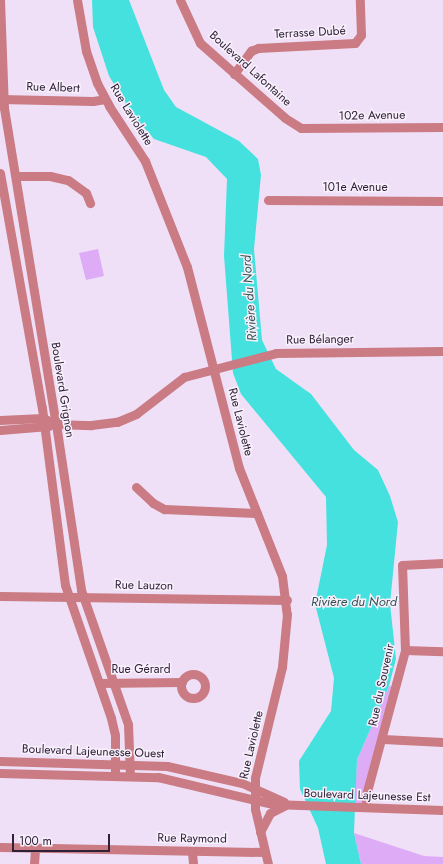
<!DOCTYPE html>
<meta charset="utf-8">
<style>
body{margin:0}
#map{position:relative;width:443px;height:864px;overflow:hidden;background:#efe0f7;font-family:Jost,sans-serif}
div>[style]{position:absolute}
.green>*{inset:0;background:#deacf7}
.water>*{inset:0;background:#45e1df}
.minor>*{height:9px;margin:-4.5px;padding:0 4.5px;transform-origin:4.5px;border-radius:4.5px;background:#ca7b83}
.minor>.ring{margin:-4.5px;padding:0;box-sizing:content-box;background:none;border:9px solid #ca7b83;border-radius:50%}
span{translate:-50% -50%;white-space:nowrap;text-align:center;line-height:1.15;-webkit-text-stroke:3px #f8f1fc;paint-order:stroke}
.street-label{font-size:12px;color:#2f2137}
.water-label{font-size:13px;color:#335352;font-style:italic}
.scale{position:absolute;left:12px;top:834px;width:98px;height:18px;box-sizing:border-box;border:2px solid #2f2137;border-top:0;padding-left:5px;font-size:12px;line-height:14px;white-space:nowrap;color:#2f2137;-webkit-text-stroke:3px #f8f1fc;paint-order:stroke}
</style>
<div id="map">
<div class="green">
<div style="clip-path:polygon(98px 249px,104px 276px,86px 280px,79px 253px)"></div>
<div style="clip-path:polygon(389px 686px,395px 687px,366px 807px,354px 807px,357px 760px)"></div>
<div style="clip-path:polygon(354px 833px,424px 856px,443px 857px,443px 864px,361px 864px)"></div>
</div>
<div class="water">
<div style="clip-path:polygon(92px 0,129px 0,164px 90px,176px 107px,239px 141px,258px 159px,261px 175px,254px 249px,262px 340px,276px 369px,311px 394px,354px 450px,378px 470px,390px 496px,398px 522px,390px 604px,396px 659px,389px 686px,357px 760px,354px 833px,361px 864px,326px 864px,318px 828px,300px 789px,299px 761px,331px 711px,334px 678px,315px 604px,327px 545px,326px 497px,241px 394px,233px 373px,224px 256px,227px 179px,206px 157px,154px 139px,133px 115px,109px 76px,93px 27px)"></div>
</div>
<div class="minor">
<div style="left:0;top:0;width:108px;rotate:87.9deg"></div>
<div style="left:4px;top:108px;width:320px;rotate:80.7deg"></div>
<div style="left:56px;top:424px;width:168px;rotate:81.4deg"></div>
<div style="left:81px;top:590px;width:142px;rotate:70.7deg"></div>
<div style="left:128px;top:724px;width:52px;rotate:87.8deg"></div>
<div style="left:77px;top:0;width:52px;rotate:80deg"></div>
<div style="left:86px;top:51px;width:34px;rotate:71deg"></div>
<div style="left:97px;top:83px;width:26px;rotate:62deg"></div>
<div style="left:109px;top:106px;width:66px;rotate:56.8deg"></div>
<div style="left:145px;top:161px;width:114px;rotate:68.4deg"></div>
<div style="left:187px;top:267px;width:208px;rotate:75.5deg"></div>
<div style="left:239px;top:468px;width:116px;rotate:68.3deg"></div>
<div style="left:282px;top:576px;width:38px;rotate:83deg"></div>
<div style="left:287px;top:614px;width:53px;rotate:95.4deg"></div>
<div style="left:282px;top:667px;width:114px;rotate:103.7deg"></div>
<div style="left:255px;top:778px;width:31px;rotate:90deg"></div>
<div style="left:255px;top:809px;width:57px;rotate:76.7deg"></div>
<div style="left:180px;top:0;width:47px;rotate:65.1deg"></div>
<div style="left:200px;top:43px;width:113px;rotate:41.4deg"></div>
<div style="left:285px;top:118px;width:19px;rotate:32deg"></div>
<div style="left:301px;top:128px;width:142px;rotate:-0.4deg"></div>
<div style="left:234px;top:74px;width:29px;rotate:-54deg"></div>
<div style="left:251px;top:51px;width:8px;rotate:-23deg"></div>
<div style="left:258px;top:48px;width:97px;rotate:-3deg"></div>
<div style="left:355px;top:43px;width:10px;rotate:-53deg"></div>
<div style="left:361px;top:35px;width:35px;rotate:-92deg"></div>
<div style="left:0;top:99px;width:93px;rotate:1.2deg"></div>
<div style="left:93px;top:101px;width:12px;rotate:-9deg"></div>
<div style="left:0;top:173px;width:239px;rotate:79.9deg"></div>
<div style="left:42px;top:408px;width:178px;rotate:82.6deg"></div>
<div style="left:65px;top:585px;width:141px;rotate:70.9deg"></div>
<div style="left:111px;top:718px;width:17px;rotate:77deg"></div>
<div style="left:115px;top:735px;width:41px;rotate:90deg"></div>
<div style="left:16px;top:176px;width:34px"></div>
<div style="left:50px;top:176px;width:18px;rotate:13deg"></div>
<div style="left:68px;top:180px;width:22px;rotate:36deg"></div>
<div style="left:86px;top:193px;width:11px;rotate:68deg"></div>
<div style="left:268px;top:200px;width:175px;rotate:0.3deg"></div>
<div style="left:0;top:420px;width:43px;rotate:-2.7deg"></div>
<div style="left:43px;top:418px;width:14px;rotate:25deg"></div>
<div style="left:56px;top:424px;width:35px;rotate:2deg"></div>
<div style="left:91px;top:425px;width:26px;rotate:-7deg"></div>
<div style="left:117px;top:422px;width:21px;rotate:-23deg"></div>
<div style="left:136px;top:414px;width:61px;rotate:-37.6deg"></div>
<div style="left:184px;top:377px;width:95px;rotate:-14.6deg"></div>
<div style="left:276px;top:353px;width:167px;rotate:-0.7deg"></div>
<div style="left:0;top:430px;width:49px;rotate:-4.7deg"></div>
<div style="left:136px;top:487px;width:23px;rotate:43deg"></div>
<div style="left:153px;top:503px;width:13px;rotate:29deg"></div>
<div style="left:164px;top:509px;width:93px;rotate:2.5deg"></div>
<div style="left:0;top:596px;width:287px;rotate:0.8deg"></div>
<div style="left:405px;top:650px;width:38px;rotate:2deg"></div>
<div class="ring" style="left:181px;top:674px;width:15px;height:15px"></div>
<div style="left:99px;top:683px;width:83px;rotate:-0.7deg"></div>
<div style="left:383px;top:739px;width:60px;rotate:2.9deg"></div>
<div style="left:0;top:761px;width:167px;rotate:1.7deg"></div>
<div style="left:167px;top:766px;width:77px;rotate:12.8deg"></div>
<div style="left:242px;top:783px;width:46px;rotate:24.3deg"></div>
<div style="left:0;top:773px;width:158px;rotate:1.5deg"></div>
<div style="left:158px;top:777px;width:117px;rotate:13.3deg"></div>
<div style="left:272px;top:804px;width:171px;rotate:2deg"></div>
<div style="left:366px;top:807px;width:12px;rotate:-90deg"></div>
<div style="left:366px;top:795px;width:150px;rotate:-74.9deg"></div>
<div style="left:405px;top:650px;width:85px;rotate:-92deg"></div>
<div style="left:402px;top:565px;width:41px;rotate:-2.8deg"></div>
<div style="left:260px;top:832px;width:21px;rotate:-62deg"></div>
<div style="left:270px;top:813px;width:16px;rotate:-27deg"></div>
<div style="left:0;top:847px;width:264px;rotate:1.1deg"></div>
<div style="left:192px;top:852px;width:12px;rotate:85deg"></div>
<div style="left:34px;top:864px;width:16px;rotate:-86deg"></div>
</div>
<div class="street-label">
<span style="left:310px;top:33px;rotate:-3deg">Terrasse Dubé</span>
<span style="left:250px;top:69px;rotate:42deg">Boulevard Lafontaine</span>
<span style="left:53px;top:88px;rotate:2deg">Rue Albert</span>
<span style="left:131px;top:115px;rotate:58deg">Rue Laviolette</span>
<span style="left:372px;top:116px;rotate:-1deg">102e Avenue</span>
<span style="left:355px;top:188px">101e Avenue</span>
<span style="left:320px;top:340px;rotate:-1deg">Rue Bélanger</span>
<span style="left:62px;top:390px;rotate:81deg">Boulevard Grignon</span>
<span style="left:240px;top:422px;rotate:76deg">Rue Laviolette</span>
<span style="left:144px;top:586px;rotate:1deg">Rue Lauzon</span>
<span style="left:141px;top:670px">Rue Gérard</span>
<span style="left:382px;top:685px;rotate:-78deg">Rue du Souvenir</span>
<span style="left:252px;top:745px;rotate:-77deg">Rue Laviolette</span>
<span style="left:93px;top:752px;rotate:2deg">Boulevard Lajeunesse Ouest</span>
<span style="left:367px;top:796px;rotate:2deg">Boulevard Lajeunesse Est</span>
<span style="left:192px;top:839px;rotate:1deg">Rue Raymond</span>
</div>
<div class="water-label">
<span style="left:250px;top:298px;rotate:-94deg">Rivière du Nord</span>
<span style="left:354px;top:602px">Rivière du Nord</span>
</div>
<div class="scale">100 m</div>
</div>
